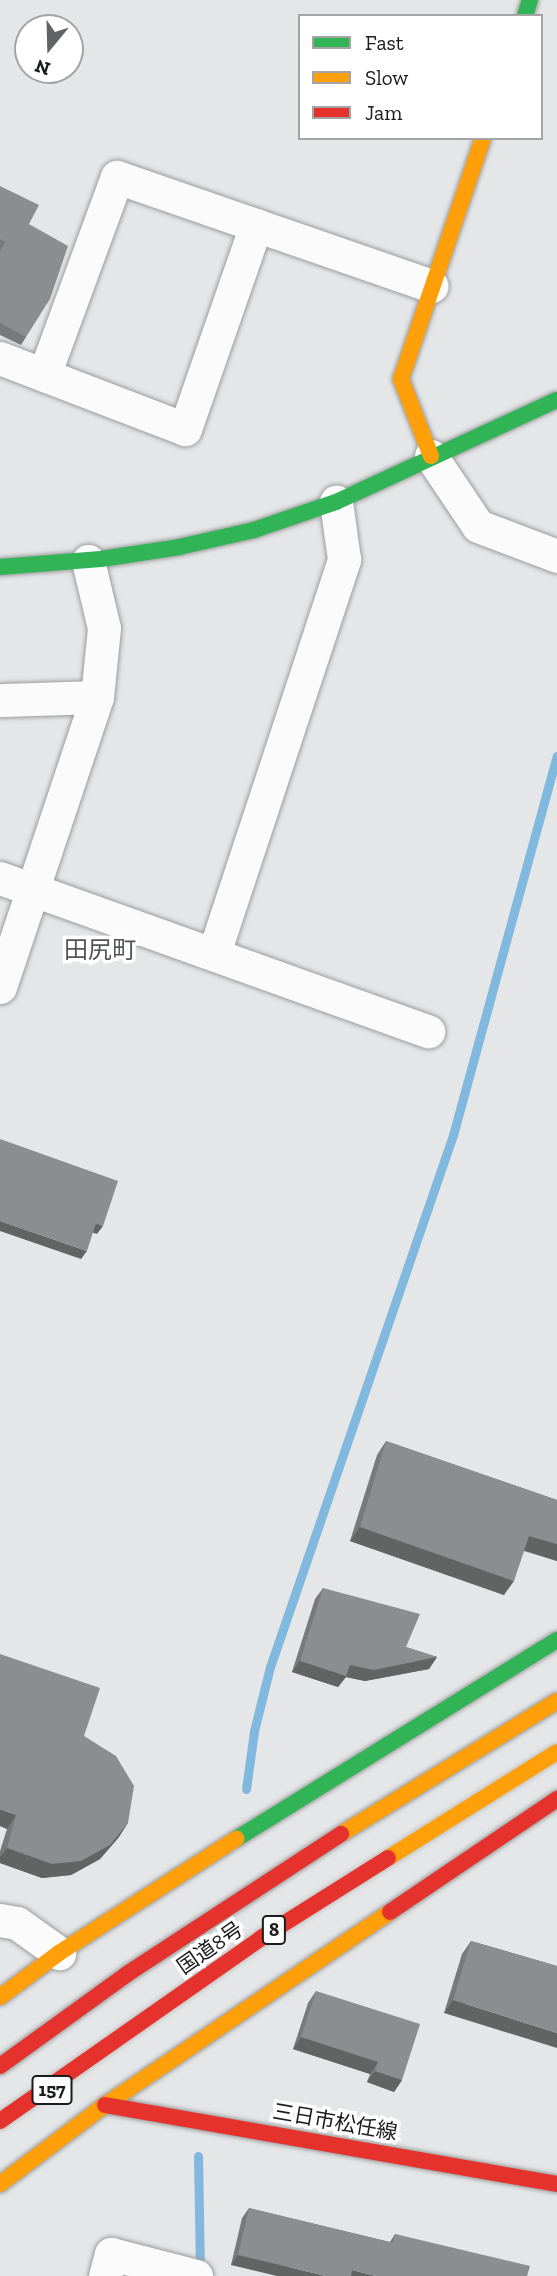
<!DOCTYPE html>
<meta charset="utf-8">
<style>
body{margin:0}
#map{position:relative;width:557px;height:2276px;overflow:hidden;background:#e5e6e7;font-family:"Zilla Slab","Noto Sans JP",serif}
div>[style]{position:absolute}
.stream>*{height:9px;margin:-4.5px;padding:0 4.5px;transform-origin:4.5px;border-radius:4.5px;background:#81b8de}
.roads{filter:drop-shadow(0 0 2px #9c9d9e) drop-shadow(0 0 2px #9c9d9e)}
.street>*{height:33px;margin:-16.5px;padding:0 16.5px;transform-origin:16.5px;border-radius:16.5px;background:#fbfbfb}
.fast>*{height:16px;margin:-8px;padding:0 8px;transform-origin:8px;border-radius:8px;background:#30b455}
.slow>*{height:16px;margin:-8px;padding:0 8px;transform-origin:8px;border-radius:8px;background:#ff9f0a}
.jam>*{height:16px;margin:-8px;padding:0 8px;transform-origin:8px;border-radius:8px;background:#e5322d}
.bridges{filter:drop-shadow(0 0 2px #c3c4c5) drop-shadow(0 0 2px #c3c4c5)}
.slow-bridge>*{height:16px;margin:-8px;padding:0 8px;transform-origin:8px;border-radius:8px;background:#ff9f0a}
.jam-bridge>*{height:16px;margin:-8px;padding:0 8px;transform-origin:8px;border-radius:8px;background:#e5322d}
.wall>*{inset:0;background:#78797a}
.shaded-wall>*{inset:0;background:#626363}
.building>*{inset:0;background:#8c8d8e}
span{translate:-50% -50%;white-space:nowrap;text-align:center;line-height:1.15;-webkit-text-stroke:7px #fff;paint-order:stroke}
.shield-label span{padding:2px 5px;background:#fff;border:2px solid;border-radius:5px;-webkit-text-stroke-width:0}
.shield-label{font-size:19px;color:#1b1c1d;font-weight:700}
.street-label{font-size:21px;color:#1b1c1d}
.quarter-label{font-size:24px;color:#535556}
.legend{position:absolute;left:298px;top:14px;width:245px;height:126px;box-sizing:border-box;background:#fff;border:2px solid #a4a4a5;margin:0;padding:9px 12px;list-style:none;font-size:21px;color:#1b1c1d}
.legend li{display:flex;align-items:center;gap:14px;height:35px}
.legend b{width:35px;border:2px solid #a4a4a5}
.north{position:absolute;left:14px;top:14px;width:70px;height:70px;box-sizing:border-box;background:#fff;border:2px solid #a4a4a5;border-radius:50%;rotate:199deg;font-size:19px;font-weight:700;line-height:28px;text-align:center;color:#1b1c1d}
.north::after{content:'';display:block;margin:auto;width:24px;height:32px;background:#626364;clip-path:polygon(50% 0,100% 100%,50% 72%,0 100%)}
</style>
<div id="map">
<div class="stream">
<div style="left:246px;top:1789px;width:59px;rotate:-82.1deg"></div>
<div style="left:254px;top:1731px;width:66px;rotate:-76deg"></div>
<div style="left:270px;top:1667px;width:563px;rotate:-71.02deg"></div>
<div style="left:453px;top:1135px;width:393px;rotate:-74.7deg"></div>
<div style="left:198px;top:2156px;width:114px;rotate:89deg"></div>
</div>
<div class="roads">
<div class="street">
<div style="left:0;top:358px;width:198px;rotate:21deg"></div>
<div style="left:185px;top:429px;width:216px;rotate:-70.8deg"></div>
<div style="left:44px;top:375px;width:211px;rotate:-69.8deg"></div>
<div style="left:117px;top:177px;width:333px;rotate:19.1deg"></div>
<div style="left:431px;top:456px;width:84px;rotate:56.1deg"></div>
<div style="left:478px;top:526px;width:85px;rotate:20.8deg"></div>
<div style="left:0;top:700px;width:97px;rotate:-1.8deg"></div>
<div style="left:0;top:878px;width:455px;rotate:19.7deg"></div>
<div style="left:214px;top:953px;width:415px;rotate:-71.7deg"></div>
<div style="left:344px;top:559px;width:58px;rotate:-98deg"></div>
<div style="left:0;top:987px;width:306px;rotate:-71.5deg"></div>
<div style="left:97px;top:697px;width:69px;rotate:-84.2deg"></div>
<div style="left:104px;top:628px;width:69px;rotate:-103.4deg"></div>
<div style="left:0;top:1920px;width:17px;rotate:10deg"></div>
<div style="left:17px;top:1923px;width:52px;rotate:35.5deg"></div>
<div style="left:105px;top:2276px;width:23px;rotate:-75deg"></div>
<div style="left:111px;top:2254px;width:88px;rotate:14.5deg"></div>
</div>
<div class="fast">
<div style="left:525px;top:16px;width:17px;rotate:-73deg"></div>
<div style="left:0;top:567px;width:101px;rotate:-4.5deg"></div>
<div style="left:101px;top:559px;width:79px;rotate:-8.7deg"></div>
<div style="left:179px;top:547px;width:77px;rotate:-12.8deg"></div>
<div style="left:254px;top:530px;width:87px;rotate:-18.9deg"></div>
<div style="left:336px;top:502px;width:243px;rotate:-24.8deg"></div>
<div style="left:236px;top:1839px;width:378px;rotate:-31.8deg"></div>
</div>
<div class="slow">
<div style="left:431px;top:456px;width:83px;rotate:-111.3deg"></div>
<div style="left:401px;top:379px;width:255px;rotate:-71.2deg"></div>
<div style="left:341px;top:1834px;width:254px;rotate:-31.6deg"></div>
<div style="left:0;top:1997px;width:74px;rotate:-36.7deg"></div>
<div style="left:59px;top:1953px;width:211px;rotate:-32.8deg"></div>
<div style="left:0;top:2184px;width:131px;rotate:-37deg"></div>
<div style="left:105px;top:2105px;width:344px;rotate:-34.1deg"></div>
</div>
<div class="jam">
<div style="left:390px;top:1912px;width:202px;rotate:-34.1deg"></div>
<div style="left:0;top:2066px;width:157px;rotate:-35.9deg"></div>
<div style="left:127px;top:1974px;width:256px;rotate:-33.2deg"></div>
<div style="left:105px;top:2105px;width:459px;rotate:9.9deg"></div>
</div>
</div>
<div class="bridges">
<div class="slow-bridge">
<div style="left:388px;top:1858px;width:199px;rotate:-32.1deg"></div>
</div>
<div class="jam-bridge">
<div style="left:0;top:2121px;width:319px;rotate:-35deg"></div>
<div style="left:261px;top:1938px;width:150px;rotate:-32.2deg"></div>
</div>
</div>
<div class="wall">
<div style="clip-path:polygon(0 186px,29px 224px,26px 337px,21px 345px,0 335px)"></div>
<div style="clip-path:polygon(386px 1441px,557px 1500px,557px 1561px,524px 1551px,504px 1595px,350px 1541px,377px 1455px)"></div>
<div style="clip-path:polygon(323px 1588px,406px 1647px,437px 1657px,429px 1669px,365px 1681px,346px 1677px,338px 1687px,292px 1672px,315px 1599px)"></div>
<div style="clip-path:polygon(84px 1736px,119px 1837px,100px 1859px,71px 1875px,42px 1878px,0 1863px,0 1851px,7px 1829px,0 1826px)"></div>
<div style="clip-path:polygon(471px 1941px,557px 1966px,444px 2013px,462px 1954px)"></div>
<div style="clip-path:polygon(316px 1991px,402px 2080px,394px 2092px,367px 2082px,370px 2074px,293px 2049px,308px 2003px)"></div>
<div style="clip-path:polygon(249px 2208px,390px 2242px,395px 2234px,527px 2276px,231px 2265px,242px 2218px)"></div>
</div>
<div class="shaded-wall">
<div style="clip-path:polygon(0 1221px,87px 1251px,81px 1259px,0 1231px)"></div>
<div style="clip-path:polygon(96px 1223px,103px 1226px,97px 1234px,91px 1232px)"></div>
<div style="clip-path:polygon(360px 1527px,514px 1581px,504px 1595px,350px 1541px)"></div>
<div style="clip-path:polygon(529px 1536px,557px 1544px,557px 1561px,520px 1549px)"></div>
<div style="clip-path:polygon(437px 1657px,429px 1669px,365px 1681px,346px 1677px,338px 1687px,292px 1672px,300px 1661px,350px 1665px)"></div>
<div style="clip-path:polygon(0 1809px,16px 1815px,7px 1829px,0 1826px)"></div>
<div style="clip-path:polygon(128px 1823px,119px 1837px,100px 1859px,71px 1875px,42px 1878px,0 1863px,0 1857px,7px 1848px)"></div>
<div style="clip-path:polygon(453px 2000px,557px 2033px,557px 2048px,444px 2013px)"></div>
<div style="clip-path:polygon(301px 2037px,378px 2062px,370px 2074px,293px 2049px)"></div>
<div style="clip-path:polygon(375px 2071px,402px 2080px,394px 2092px,367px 2082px)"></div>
<div style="clip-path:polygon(238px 2255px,326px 2276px,277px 2276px,231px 2265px)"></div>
<div style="clip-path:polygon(352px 2270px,376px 2276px,348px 2276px)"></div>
</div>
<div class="building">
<div style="clip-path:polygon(0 186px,39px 205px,29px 224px,68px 246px,50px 299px,26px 337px,0 323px,0 251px,5px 242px,0 239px)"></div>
<div style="clip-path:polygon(0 1139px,118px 1181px,103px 1226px,96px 1223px,87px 1251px,0 1221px)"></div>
<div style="clip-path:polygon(386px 1441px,557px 1500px,557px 1544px,529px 1536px,514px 1581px,360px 1527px)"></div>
<div style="clip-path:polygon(323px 1588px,420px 1614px,406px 1647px,437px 1657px,374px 1670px,350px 1665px,346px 1676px,300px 1661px)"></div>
<div style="clip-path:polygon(0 1654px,100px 1688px,84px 1736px,116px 1756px,134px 1786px,128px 1823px,110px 1845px,81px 1861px,52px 1864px,7px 1848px,16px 1815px,0 1809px)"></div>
<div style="clip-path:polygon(471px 1941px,557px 1966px,557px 2033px,453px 2000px)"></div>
<div style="clip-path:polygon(316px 1991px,420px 2024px,402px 2080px,375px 2071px,378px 2062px,301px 2037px)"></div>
<div style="clip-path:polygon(249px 2208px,393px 2243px,395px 2234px,530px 2266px,527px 2276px,376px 2276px,352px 2270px,351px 2276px,326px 2276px,238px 2255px)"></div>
</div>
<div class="shield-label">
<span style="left:274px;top:1930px">8</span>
<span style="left:52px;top:2090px">157</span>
</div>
<div class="street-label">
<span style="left:210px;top:1948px;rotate:-35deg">国道8号</span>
<span style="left:335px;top:2122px;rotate:10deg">三日市松任線</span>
</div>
<div class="quarter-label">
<span style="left:100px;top:950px">田尻町</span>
</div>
<ul class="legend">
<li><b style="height:9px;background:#30b455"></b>Fast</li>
<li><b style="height:9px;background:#ff9f0a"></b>Slow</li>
<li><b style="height:9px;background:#e5322d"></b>Jam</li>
</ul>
<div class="north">N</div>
</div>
